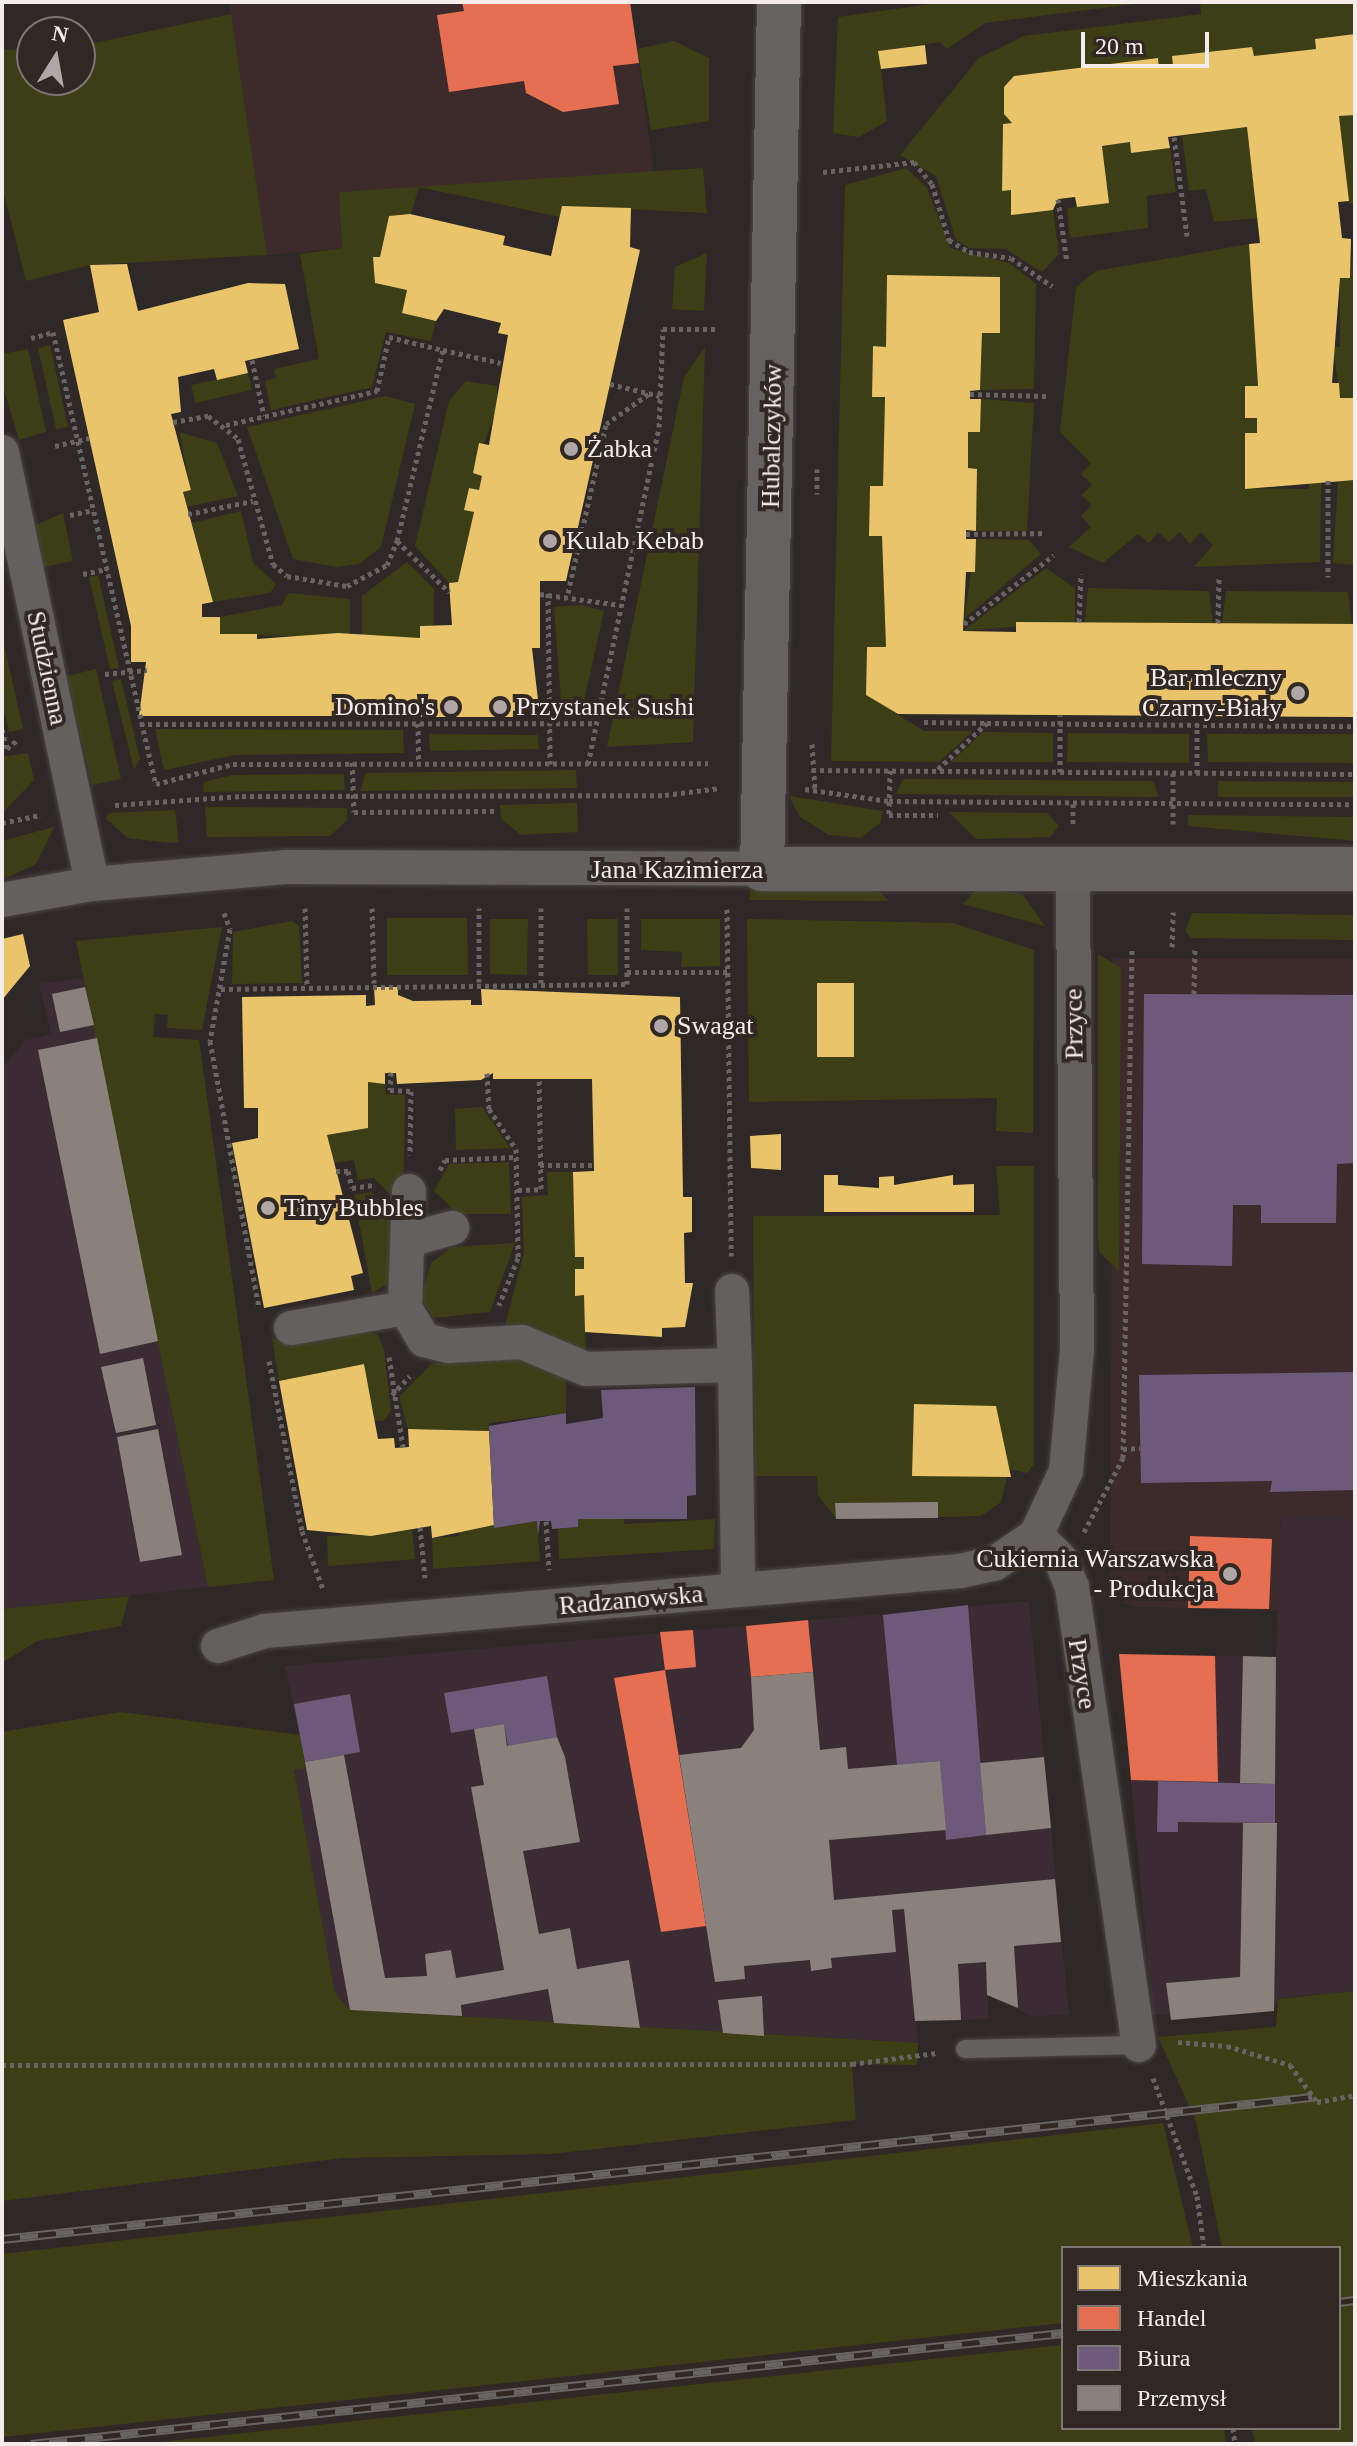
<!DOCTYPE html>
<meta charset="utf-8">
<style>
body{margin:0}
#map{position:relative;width:1357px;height:2446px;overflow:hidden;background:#2e2927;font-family:"Times New Roman",serif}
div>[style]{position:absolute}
.commercial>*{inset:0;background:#3d2b2c}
.industrial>*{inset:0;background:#3b2c33}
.green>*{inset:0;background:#3c3e16}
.homes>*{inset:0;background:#e9c46a}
.shops>*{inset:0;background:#e76f51}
.offices>*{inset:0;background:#6d597a}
.industry>*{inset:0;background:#8a817c}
.path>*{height:5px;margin-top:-2.5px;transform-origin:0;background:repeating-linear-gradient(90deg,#676463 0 4px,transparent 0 8px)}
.roads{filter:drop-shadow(0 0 2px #494543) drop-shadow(0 0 2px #494543)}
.lane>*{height:18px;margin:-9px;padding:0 9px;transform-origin:9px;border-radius:9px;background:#63605e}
.street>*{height:34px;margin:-17px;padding:0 17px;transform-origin:17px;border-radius:17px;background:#63605e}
.secondary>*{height:44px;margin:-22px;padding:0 22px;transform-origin:22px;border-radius:22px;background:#656261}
.rail>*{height:9px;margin-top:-4.5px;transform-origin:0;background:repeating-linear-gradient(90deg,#312824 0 18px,#676462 0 36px);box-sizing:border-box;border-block:2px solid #676462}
.dots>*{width:22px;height:22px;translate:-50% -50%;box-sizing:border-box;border:4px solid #312824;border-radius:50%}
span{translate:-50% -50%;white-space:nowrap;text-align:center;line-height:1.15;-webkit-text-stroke:8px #312824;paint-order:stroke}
.street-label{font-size:26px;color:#f4edeb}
.poi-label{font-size:26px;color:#f4edeb}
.left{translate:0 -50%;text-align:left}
.right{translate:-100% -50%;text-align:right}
.frame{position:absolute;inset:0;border:4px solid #f4edeb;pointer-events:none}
.legend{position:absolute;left:1061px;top:2246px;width:280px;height:184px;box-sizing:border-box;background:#312824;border:2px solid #7f7774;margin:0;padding:10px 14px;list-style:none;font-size:24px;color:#f4edeb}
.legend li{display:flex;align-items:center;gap:16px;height:40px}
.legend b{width:40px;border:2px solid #7f7774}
.north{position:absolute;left:16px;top:16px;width:80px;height:80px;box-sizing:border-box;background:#312824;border:2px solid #7f7774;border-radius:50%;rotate:11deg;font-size:22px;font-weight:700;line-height:32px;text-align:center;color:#f4edeb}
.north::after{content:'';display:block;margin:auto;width:28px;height:36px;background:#afa8a6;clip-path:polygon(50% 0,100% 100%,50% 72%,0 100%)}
.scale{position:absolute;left:1081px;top:32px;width:128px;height:36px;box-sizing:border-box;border:4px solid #f4edeb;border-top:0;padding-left:10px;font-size:24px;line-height:28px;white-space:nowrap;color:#f4edeb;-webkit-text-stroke:6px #312824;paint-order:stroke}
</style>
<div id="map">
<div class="commercial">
<div style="clip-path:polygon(229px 2px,630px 2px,654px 173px,339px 192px,342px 248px,267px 255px)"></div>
<div style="clip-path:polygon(1113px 958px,1355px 959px,1355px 1516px,1281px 1517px,1278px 1610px,1133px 1607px,1110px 1595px)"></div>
</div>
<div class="industrial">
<div style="clip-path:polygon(84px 978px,208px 1587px,2px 1609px,2px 1068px,26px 1040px,51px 1034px,39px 984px)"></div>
<div style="clip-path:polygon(1355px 1516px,1355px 1991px,1278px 1998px,1274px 2011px,1153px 2015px,1119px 1654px,1276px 1657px,1281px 1517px)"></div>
<div style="clip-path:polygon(1029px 1601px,1069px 2015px,1031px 2016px,987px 1995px,989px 2019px,916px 2021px,918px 2043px,350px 2010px,335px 1993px,294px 1770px,306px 1767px,285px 1666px)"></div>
</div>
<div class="green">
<div style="clip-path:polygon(945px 2px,1150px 2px,985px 23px,947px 49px,940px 42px,879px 51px,887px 121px,859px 137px,833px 133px,838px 17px)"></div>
<div style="clip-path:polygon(1200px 2px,1355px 2px,1355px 34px,1315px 39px,1316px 49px,1254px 56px,1252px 47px,1173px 56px,1173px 66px,1159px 68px,1158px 58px,1014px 76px,1004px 87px,1004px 113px,1012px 123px,1003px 124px,1002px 191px,1011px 190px,1011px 214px,1053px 210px,1059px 254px,1042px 272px,1006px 249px,970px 248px,956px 240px,936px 176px,900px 155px,979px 58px,1024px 36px,1201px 14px)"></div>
<div style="clip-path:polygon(231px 14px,267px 255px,90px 265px,26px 281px,2px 186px,2px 49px,32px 51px,32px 80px,80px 80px,80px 46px)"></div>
<div style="clip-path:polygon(674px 41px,709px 58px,709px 121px,651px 130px,637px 49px)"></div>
<div style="clip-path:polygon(1355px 115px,1355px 204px,1349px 204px,1339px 116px)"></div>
<div style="clip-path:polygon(1247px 127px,1258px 218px,1214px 222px,1206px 189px,1189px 191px,1182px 136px)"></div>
<div style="clip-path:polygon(1130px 142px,1132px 153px,1170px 148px,1176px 192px,1147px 196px,1148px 228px,1070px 238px,1067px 208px,1109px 202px,1102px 146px)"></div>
<div style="clip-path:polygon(703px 168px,707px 213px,563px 206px,560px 217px,419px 187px,409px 220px,389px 216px,380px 257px,373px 258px,375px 283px,407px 290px,402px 313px,436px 321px,431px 341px,386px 332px,372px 387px,271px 410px,265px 381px,276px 378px,274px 369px,319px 359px,300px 254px,342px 248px,339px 192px)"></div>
<div style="clip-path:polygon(906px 168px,927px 188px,950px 248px,1009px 263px,1036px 284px,1034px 389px,980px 390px,982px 333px,1000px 333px,1000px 277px,887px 275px,886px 347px,873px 347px,872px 396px,885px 397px,883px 486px,870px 486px,869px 535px,882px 536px,886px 647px,867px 648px,866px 695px,924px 731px,973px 731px,939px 762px,831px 761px,845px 185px)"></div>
<div style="clip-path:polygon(1355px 238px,1355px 398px,1340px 398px,1333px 347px,1340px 347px,1340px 278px,1350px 278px)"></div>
<div style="clip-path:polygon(1249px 244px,1258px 386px,1245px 417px,1257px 418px,1257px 433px,1246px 433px,1245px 488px,1309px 489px,1309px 480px,1321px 480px,1320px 562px,1194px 567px,1213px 545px,1201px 532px,1190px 544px,1180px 532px,1169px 542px,1158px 532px,1149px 543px,1138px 534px,1103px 563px,1069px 547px,1091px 527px,1081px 516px,1092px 505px,1081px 495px,1092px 485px,1081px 474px,1091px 463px,1060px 432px,1076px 287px,1096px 271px)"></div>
<div style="clip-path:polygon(707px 253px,704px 311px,672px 309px,675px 267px)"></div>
<div style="clip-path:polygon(50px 345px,68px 427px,56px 429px,38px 348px)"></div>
<div style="clip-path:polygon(705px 347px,693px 742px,607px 747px,684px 377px)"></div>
<div style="clip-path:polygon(28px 349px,46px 432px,19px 440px,2px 383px,2px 354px)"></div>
<div style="clip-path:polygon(248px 373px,252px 390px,195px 403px,191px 385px)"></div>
<div style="clip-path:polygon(466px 381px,497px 386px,497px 408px,473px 473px,482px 476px,479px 490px,469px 488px,464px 510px,474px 512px,458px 582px,449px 583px,415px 546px,449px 401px)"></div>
<div style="clip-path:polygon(386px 396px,415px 404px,381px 547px,359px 564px,336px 567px,293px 559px,247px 427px)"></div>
<div style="clip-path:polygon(981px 399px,1034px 403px,1027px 531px,976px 531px,977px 469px,968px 468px,968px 432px,980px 432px)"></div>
<div style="clip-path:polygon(179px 432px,217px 443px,238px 496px,186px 507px,183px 492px,191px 490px)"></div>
<div style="clip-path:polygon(1338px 480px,1355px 480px,1355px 565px,1333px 563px)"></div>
<div style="clip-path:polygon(241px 511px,253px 563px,276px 584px,270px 593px,213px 602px,192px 523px)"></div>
<div style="clip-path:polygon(63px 513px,73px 561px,44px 567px,36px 525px)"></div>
<div style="clip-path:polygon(976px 539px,1029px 540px,1041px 554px,964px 619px)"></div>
<div style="clip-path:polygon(407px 562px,434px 589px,434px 625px,420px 626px,420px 638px,362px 638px,362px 596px)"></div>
<div style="clip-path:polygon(1046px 568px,1075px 588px,1075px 622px,963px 631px)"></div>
<div style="clip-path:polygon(98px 575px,119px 668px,110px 669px,89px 577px)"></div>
<div style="clip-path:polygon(1088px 588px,1209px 591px,1213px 623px,1085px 623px)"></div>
<div style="clip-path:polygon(1226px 591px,1348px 592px,1352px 624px,1222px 624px)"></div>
<div style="clip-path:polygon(288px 593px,350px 599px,350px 638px,220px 634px,220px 617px,282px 605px)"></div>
<div style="clip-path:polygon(582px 605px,604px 611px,581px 715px,562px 715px,554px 607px)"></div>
<div style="clip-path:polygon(2px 635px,23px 729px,9px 732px,2px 702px)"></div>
<div style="clip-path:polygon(96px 669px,121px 779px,92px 785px,67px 676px)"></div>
<div style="clip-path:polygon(121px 679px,140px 759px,134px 770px,112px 681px)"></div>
<div style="clip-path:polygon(155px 729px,403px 730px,404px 753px,235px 755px,164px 770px)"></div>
<div style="clip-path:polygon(983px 732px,1053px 733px,1053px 762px,951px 762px)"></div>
<div style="clip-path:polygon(1068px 733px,1189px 734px,1189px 763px,1067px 762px)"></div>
<div style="clip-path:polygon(429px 734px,538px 735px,539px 749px,430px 751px)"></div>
<div style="clip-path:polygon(1207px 734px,1355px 734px,1355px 763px,1208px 762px)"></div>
<div style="clip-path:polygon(28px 753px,34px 780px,2px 813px,2px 757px)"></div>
<div style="clip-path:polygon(576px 770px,577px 788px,360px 791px,366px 773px)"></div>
<div style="clip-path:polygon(344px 774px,345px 790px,203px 792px,204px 782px,232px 775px)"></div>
<div style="clip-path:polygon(903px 779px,1153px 781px,1159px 797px,896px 794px)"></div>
<div style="clip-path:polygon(1218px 781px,1355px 782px,1355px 797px,1218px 797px)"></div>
<div style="clip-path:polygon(789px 796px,882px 811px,881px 822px,861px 838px,829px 835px,800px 817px)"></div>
<div style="clip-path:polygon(577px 803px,578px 832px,521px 835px,501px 819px,500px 805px)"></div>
<div style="clip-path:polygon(205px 807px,347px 808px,347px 820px,330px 836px,207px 837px)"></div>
<div style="clip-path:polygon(175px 810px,179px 842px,169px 843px,128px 838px,106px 819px,109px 813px)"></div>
<div style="clip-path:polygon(949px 812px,1047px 813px,1059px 826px,1050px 837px,976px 839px)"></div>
<div style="clip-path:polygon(1188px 815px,1355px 817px,1355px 841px,1188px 826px)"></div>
<div style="clip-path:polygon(54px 827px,36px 864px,2px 880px,2px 841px)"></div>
<div style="clip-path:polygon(870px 883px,889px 901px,749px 900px,750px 890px)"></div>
<div style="clip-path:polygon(980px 885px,1023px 895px,1045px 926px,963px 904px)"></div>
<div style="clip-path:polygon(1192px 913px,1355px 915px,1355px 940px,1191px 938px,1185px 931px)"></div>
<div style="clip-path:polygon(387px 918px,467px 918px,468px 975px,387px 975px)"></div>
<div style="clip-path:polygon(490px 919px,528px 919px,527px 975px,490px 974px)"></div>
<div style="clip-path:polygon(587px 919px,618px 919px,618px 975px,588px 975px)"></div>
<div style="clip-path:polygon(641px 919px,720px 919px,720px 966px,681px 967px,682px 952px,641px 950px)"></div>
<div style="clip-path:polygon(747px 919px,953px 923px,1034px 950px,1033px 1133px,996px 1131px,997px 1098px,749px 1102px)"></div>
<div style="clip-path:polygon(292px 921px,299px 926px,302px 983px,232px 984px,233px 932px)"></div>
<div style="clip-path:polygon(222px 927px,202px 1030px,167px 1028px,168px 1015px,155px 1014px,153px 1037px,199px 1040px,274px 1580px,208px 1587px,76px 941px)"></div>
<div style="clip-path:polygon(1098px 954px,1121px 968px,1119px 1271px,1099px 1252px,1098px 1239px)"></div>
<div style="clip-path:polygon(368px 1082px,385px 1084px,386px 1094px,405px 1095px,403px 1209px,374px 1178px,358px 1180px,354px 1160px,334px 1163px,331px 1155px,327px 1135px,368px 1128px)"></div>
<div style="clip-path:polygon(482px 1107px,510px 1148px,456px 1150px,455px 1109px)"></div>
<div style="clip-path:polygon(509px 1162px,511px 1214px,458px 1214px,434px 1191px,449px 1164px)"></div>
<div style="clip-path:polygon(996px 1166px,1034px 1166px,1034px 1464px,1027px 1473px,1009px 1469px,1001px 1502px,981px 1516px,836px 1519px,818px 1495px,817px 1476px,755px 1476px,753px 1216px,1000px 1215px)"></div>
<div style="clip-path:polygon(547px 1172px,573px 1172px,575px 1257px,584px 1257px,584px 1269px,575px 1269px,575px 1295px,584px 1295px,586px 1356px,505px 1326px,524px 1252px,522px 1197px,548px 1195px)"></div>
<div style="clip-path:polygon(371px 1192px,403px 1223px,391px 1282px,372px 1293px,354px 1195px)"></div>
<div style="clip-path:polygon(515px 1243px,490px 1312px,433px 1318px,421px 1297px,431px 1263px,452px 1247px)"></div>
<div style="clip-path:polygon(362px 1330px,378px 1335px,384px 1350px,391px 1410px,385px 1420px,375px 1421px,364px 1364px,279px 1381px,272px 1339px)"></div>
<div style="clip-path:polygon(512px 1354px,566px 1378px,566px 1413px,489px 1423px,489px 1431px,408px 1429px,399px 1397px,431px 1364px)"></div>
<div style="clip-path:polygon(623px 1516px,624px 1524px,715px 1519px,714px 1549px,559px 1559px,558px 1529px,578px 1527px,578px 1519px)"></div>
<div style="clip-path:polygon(537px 1521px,540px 1561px,433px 1569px,432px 1538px,459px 1536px,458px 1527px)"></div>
<div style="clip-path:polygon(412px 1530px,415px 1559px,328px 1566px,327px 1536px)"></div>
<div style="clip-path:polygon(129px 1596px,121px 1626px,37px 1641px,2px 1663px,2px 1609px)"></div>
<div style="clip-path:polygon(121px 1712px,300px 1735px,306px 1768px,294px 1770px,300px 1803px,335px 1993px,350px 2010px,918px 2043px,917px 2065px,852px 2064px,856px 2120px,551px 2154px,343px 2158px,2px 2201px,2px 1732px)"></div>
<div style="clip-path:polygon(1355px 1991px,1355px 2444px,1255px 2444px,1252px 2428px,1339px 2428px,1339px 2248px,1222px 2248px,1196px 2121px,1158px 2037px,1276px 2027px,1278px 1999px)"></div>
<div style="clip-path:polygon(1163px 2123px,1193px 2248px,1063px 2248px,1063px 2323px,2px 2437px,2px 2254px)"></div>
<div style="clip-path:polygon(1063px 2345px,1063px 2428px,1224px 2428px,1226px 2444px,141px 2444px)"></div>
</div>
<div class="homes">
<div style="clip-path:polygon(1355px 34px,1355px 115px,1339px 116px,1349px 201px,1338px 202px,1342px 238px,1351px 239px,1350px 278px,1340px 278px,1332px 383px,1339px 383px,1340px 398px,1355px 398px,1355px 480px,1245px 489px,1245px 433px,1257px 433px,1257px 418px,1245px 418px,1245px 386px,1258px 386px,1249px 244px,1260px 243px,1247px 127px,1168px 137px,1170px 148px,1131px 153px,1130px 142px,1102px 146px,1109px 203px,1077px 207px,1075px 197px,1058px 199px,1053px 210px,1011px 215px,1011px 190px,1002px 191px,1003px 124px,1012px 123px,1004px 114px,1004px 87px,1014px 76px,1158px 58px,1159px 68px,1173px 66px,1172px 56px,1252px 47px,1254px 56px,1316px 49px,1315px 39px)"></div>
<div style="clip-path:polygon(925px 45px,927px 64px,881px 69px,878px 51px)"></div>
<div style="clip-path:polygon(562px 206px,631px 208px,630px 247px,640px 250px,566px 581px,540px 581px,540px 648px,532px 648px,540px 717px,363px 717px,364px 709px,348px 710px,348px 716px,139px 716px,146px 662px,131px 662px,131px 626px,63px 320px,99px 312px,90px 265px,127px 264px,138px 311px,248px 283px,285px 284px,299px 349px,245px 361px,248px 373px,217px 380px,214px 369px,178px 377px,181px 412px,171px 414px,191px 490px,183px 492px,213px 602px,202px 604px,202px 617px,220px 617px,220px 634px,257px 634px,257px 639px,338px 633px,420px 638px,420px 626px,452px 625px,449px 583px,458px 582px,474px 512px,464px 510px,469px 488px,479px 490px,482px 476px,473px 473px,479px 443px,489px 445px,508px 335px,498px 333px,501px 323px,444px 309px,436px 321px,402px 313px,407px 290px,375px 283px,373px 257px,380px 257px,389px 216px,410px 214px,505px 236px,503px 245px,551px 256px)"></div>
<div style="clip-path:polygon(887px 275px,1000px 277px,1000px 333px,982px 333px,980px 390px,970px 391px,970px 399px,981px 399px,980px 432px,968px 432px,968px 468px,977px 469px,976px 531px,966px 530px,966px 539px,976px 539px,975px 572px,966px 572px,963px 631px,1016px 632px,1016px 622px,1355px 624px,1355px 717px,898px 714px,866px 695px,867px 647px,886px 647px,882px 536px,869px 536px,870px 486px,883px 486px,885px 397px,872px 397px,873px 346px,886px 347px)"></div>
<div style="clip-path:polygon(23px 934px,30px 966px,2px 1000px,2px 939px)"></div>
<div style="clip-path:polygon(817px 983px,854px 983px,854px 1057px,817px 1057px)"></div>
<div style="clip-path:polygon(374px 987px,398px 987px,398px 995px,413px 1001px,471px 1000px,471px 1005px,482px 1005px,481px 989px,680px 997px,683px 1197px,692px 1197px,692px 1232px,684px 1233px,685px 1283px,693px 1283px,685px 1327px,662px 1328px,662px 1337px,585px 1332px,584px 1295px,575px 1296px,575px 1269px,584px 1269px,584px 1257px,575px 1257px,573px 1172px,594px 1171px,592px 1079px,493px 1079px,493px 1073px,481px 1080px,397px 1084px,396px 1073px,385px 1073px,385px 1084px,368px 1082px,368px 1128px,327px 1135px,363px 1273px,351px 1276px,354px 1290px,264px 1308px,232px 1143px,258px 1138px,258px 1108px,244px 1108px,242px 997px,366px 995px,366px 1006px,375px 1005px)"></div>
<div style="clip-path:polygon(781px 1134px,781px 1170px,751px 1168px,750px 1136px)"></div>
<div style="clip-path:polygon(824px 1175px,838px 1175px,838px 1185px,879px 1188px,879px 1177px,894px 1176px,894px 1185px,953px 1175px,953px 1185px,974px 1184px,974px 1212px,824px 1212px)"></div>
<div style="clip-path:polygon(364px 1364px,378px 1439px,394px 1438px,395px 1448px,409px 1447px,408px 1429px,489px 1431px,494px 1525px,432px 1538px,431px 1526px,371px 1536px,307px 1530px,279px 1381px)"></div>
<div style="clip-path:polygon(914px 1404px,996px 1406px,1011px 1477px,912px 1476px)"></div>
</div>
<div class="shops">
<div style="clip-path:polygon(462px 2px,630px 2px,639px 63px,613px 66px,619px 104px,563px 112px,526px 93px,524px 81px,449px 92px,437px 15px,464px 11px)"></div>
<div style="clip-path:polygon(1190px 1536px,1272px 1539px,1269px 1609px,1188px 1608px)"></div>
<div style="clip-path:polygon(808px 1620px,813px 1672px,751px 1677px,746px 1626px)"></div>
<div style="clip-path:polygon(693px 1630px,696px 1667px,665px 1670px,660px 1632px)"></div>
<div style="clip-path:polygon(1119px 1654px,1215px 1656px,1218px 1782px,1131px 1780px)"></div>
<div style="clip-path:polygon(665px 1670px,706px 1926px,661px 1932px,614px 1678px)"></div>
</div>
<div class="offices">
<div style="clip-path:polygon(1144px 994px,1355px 995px,1355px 1163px,1337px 1164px,1336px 1223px,1261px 1223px,1261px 1205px,1233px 1205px,1232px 1266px,1142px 1264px)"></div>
<div style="clip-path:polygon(1355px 1372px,1355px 1490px,1270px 1492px,1272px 1481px,1141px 1483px,1139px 1375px)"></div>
<div style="clip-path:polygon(695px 1387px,696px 1495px,687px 1496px,687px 1519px,578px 1519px,578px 1527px,552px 1529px,551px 1521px,540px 1521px,538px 1535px,537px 1521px,494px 1528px,489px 1426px,566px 1413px,566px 1424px,603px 1418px,601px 1390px)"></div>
<div style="clip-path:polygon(968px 1605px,986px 1835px,946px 1840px,940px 1761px,897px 1765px,883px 1615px)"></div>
<div style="clip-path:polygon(547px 1676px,557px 1737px,508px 1746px,504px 1724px,451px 1733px,444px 1693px)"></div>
<div style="clip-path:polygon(350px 1694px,360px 1752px,305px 1762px,294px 1704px)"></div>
<div style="clip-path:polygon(1158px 1781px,1275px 1784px,1275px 1823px,1178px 1822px,1178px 1832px,1157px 1832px)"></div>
</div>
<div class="industry">
<div style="clip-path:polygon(85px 987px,94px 1025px,60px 1032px,52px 994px)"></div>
<div style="clip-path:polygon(97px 1038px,158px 1341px,100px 1354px,38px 1050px)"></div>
<div style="clip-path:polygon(143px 1358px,156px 1425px,116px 1433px,101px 1367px)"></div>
<div style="clip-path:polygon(158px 1429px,182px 1555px,140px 1562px,117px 1437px)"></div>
<div style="clip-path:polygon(938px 1502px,938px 1518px,836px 1519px,835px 1503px)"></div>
<div style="clip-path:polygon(1243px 1656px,1276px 1657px,1275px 1784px,1240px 1783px)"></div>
<div style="clip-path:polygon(813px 1672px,820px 1750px,846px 1747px,848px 1769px,940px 1761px,946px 1830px,829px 1840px,834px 1900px,1055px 1879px,1061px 1942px,1014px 1946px,1018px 2008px,987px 1995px,986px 1962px,958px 1964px,961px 2020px,915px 2021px,904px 1909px,892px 1910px,896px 1952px,831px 1958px,832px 1968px,811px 1971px,810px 1960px,744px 1966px,745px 1979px,715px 1982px,679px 1755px,741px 1748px,754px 1730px,751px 1677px)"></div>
<div style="clip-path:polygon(504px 1724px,507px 1746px,557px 1737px,565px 1757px,580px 1842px,523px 1851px,539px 1934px,570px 1928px,577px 1969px,629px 1960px,640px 2028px,554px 2023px,548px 1989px,461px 2005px,462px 2016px,350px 2010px,305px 1762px,344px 1755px,385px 1978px,427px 1976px,425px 1954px,451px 1950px,456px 1978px,504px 1970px,471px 1787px,484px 1785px,474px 1729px)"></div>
<div style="clip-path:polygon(1044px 1757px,1051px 1828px,986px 1835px,980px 1763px)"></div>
<div style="clip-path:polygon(1243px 1823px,1277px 1823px,1274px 2011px,1171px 2020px,1166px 1983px,1240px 1977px)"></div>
<div style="clip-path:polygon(762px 1996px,764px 2036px,723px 2033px,718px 2000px)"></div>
</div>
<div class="path">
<div style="left:1174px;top:137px;width:100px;rotate:82.5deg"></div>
<div style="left:823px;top:172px;width:92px;rotate:-6.3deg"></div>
<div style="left:914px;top:162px;width:28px;rotate:51deg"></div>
<div style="left:932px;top:184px;width:59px;rotate:73.1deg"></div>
<div style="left:949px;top:240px;width:23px;rotate:31deg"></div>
<div style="left:969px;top:252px;width:42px;rotate:8.1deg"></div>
<div style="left:1011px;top:258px;width:50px;rotate:34.3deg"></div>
<div style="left:1058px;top:199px;width:64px;rotate:81.9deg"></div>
<div style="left:31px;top:338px;width:23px;rotate:-15deg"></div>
<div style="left:53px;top:332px;width:464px;rotate:77.2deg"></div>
<div style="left:156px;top:784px;width:80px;rotate:-14.6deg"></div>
<div style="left:233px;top:764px;width:475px;rotate:-0.1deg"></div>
<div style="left:252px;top:360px;width:57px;rotate:77.9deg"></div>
<div style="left:610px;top:384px;width:51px;rotate:13.5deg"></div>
<div style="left:970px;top:394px;width:77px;rotate:1.5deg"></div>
<div style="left:173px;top:422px;width:36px;rotate:-10deg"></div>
<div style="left:208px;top:416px;width:38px;rotate:37deg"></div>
<div style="left:238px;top:439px;width:130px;rotate:74.4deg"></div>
<div style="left:273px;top:564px;width:18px;rotate:41deg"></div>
<div style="left:287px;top:576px;width:61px;rotate:9.5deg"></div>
<div style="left:347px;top:586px;width:45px;rotate:-27.7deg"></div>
<div style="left:387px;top:565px;width:26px;rotate:-67deg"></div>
<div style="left:397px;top:541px;width:196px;rotate:-76.5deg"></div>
<div style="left:443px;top:350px;width:59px;rotate:12.6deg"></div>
<div style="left:226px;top:425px;width:155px;rotate:-12.7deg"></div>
<div style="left:377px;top:391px;width:55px;rotate:-77.5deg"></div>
<div style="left:389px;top:337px;width:56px;rotate:13.5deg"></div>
<div style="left:55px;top:446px;width:35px;rotate:-13deg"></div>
<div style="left:817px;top:469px;width:25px;rotate:90deg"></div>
<div style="left:1328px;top:480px;width:97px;rotate:90deg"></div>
<div style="left:188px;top:514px;width:66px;rotate:-11.3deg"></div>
<div style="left:70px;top:515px;width:24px;rotate:-12deg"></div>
<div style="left:966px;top:534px;width:80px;rotate:-0.7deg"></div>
<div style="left:397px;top:541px;width:73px;rotate:44.4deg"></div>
<div style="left:83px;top:574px;width:25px;rotate:-12deg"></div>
<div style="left:548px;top:593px;width:171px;rotate:89.3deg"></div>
<div style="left:568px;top:593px;width:173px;rotate:-77.3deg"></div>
<div style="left:606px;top:424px;width:54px;rotate:-35.2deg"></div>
<div style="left:540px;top:594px;width:81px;rotate:7.8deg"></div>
<div style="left:1079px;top:622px;width:48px;rotate:-87.6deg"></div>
<div style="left:1218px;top:623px;width:45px;rotate:-88.7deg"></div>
<div style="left:964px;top:624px;width:113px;rotate:-37.5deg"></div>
<div style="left:105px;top:674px;width:42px;rotate:-5.4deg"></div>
<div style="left:924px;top:722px;width:62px;rotate:0.9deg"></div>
<div style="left:418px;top:723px;width:39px;rotate:89deg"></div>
<div style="left:140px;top:724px;width:454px;rotate:-0.1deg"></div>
<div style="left:2px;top:729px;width:21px;rotate:76deg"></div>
<div style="left:7px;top:749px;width:13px;rotate:-42deg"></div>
<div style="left:812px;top:744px;width:47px;rotate:86.3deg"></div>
<div style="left:352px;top:762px;width:50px;rotate:87.7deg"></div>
<div style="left:354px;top:812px;width:143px;rotate:-0.4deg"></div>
<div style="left:588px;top:764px;width:344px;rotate:-78.1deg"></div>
<div style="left:659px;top:427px;width:98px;rotate:-87.7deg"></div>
<div style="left:663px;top:329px;width:54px"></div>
<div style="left:938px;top:769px;width:67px;rotate:-43.2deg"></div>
<div style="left:987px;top:723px;width:368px;rotate:0.5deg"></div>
<div style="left:812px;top:770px;width:543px;rotate:0.42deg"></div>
<div style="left:890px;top:770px;width:45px;rotate:91.3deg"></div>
<div style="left:889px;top:815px;width:49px"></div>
<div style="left:1060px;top:772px;width:57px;rotate:-90deg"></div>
<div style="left:1173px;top:773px;width:51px;rotate:90deg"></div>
<div style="left:1197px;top:773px;width:49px;rotate:-90deg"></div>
<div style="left:805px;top:789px;width:85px;rotate:8.1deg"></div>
<div style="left:889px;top:801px;width:466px;rotate:0.4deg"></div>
<div style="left:1073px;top:804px;width:23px;rotate:90deg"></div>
<div style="left:115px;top:805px;width:127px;rotate:-4.1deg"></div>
<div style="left:242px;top:796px;width:423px;rotate:-0.1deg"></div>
<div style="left:665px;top:795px;width:55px;rotate:-7.3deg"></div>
<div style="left:2px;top:823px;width:40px;rotate:-12deg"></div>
<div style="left:305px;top:908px;width:77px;rotate:88.5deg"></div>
<div style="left:372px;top:908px;width:75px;rotate:88.5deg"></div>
<div style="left:627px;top:908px;width:64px;rotate:90deg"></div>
<div style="left:627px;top:972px;width:100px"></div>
<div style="left:727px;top:909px;width:347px;rotate:89.3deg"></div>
<div style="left:224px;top:913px;width:17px;rotate:69deg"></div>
<div style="left:230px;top:929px;width:114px;rotate:100.1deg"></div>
<div style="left:210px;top:1041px;width:271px;rotate:79.6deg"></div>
<div style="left:1172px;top:947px;width:35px;rotate:-88deg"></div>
<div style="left:479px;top:982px;width:74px;rotate:-90deg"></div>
<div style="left:541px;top:983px;width:75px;rotate:-90deg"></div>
<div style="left:221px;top:989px;width:406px;rotate:-0.7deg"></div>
<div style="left:627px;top:984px;width:12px;rotate:-90deg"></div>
<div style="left:1194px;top:994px;width:46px;rotate:-88.8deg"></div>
<div style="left:391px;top:1072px;width:18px;rotate:93deg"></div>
<div style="left:390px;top:1090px;width:21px;rotate:3deg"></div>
<div style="left:411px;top:1091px;width:64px;rotate:90.9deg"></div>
<div style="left:487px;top:1073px;width:36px;rotate:87deg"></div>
<div style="left:489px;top:1109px;width:48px;rotate:56deg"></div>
<div style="left:516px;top:1149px;width:109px;rotate:88.9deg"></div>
<div style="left:518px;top:1258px;width:51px;rotate:112deg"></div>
<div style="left:540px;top:1165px;width:54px"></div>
<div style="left:440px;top:1170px;width:11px;rotate:-63deg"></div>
<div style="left:445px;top:1160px;width:72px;rotate:-2.4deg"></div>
<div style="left:336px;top:1171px;width:12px"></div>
<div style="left:348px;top:1171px;width:17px;rotate:77deg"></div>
<div style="left:352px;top:1188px;width:21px;rotate:-8deg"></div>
<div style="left:518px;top:1190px;width:23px;rotate:-2deg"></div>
<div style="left:541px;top:1189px;width:110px;rotate:-91deg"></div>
<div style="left:389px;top:1357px;width:91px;rotate:81.2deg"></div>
<div style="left:269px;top:1361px;width:173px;rotate:79deg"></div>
<div style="left:302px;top:1531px;width:62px;rotate:70.1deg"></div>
<div style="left:392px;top:1395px;width:26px;rotate:-47deg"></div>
<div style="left:1123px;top:1449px;width:17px;rotate:-3deg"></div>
<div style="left:546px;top:1521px;width:49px;rotate:86.5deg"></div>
<div style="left:420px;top:1527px;width:51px;rotate:84.4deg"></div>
<div style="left:1084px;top:1532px;width:84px;rotate:-62.2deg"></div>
<div style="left:1123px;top:1458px;width:511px;rotate:-88.99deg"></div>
<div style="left:1178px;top:2042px;width:49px;rotate:4.7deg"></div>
<div style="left:1227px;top:2046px;width:66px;rotate:16.8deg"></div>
<div style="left:1290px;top:2065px;width:46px;rotate:53.9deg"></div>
<div style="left:1317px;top:2102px;width:39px;rotate:-10deg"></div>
<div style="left:2px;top:2065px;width:850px;rotate:-0.07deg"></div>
<div style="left:852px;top:2064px;width:85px;rotate:-7.5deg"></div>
<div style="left:1153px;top:2078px;width:126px;rotate:69.6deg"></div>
<div style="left:1197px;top:2196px;width:52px;rotate:82.3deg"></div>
<div style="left:1233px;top:2428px;width:16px;rotate:83deg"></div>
</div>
<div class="roads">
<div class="lane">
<div style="left:965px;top:2049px;width:174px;rotate:-1.3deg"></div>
</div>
<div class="street">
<div style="left:2px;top:452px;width:441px;rotate:78.2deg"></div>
<div style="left:2px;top:900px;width:91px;rotate:-10.1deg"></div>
<div style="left:92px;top:884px;width:194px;rotate:-5deg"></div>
<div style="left:285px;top:867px;width:477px;rotate:0.2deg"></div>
<div style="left:409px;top:1191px;width:117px;rotate:92deg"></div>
<div style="left:405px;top:1308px;width:37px;rotate:59deg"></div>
<div style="left:424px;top:1340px;width:25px;rotate:14deg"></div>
<div style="left:448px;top:1346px;width:74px;rotate:-3.1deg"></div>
<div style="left:522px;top:1342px;width:69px;rotate:22.9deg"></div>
<div style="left:586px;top:1369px;width:149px;rotate:-1.5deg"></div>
<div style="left:735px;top:1365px;width:225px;rotate:89.2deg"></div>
<div style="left:408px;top:1240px;width:46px;rotate:-15.3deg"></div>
<div style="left:732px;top:1291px;width:74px;rotate:87.7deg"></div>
<div style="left:291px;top:1328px;width:116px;rotate:-10deg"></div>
<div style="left:1036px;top:1535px;width:35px;rotate:45deg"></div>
<div style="left:1061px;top:1560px;width:29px;rotate:68deg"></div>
<div style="left:1072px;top:1587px;width:463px;rotate:81.7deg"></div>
<div style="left:218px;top:1646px;width:49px;rotate:-17.7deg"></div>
<div style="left:265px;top:1631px;width:698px;rotate:-4.93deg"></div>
<div style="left:960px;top:1571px;width:35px;rotate:-12deg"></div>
<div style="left:994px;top:1564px;width:51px;rotate:-34.6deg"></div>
<div style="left:1036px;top:1535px;width:71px;rotate:-64.9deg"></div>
<div style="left:1066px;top:1471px;width:122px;rotate:-84.8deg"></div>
<div style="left:1077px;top:1349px;width:482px;rotate:-90.5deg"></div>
</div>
<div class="secondary">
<div style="left:779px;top:2px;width:867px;rotate:91.12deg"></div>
<div style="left:762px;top:869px;width:593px"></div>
</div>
</div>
<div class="rail">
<div style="left:2px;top:2239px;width:1318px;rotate:-6.19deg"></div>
<div style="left:1339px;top:2302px;width:16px;rotate:-7deg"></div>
<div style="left:31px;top:2444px;width:1038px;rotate:-6.14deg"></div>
</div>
<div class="dots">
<div style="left:571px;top:449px;background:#afa8a6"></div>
<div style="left:550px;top:541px;background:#afa8a6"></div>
<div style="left:1298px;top:693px;background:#afa8a6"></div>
<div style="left:451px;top:707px;background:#afa8a6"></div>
<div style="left:500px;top:707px;background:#afa8a6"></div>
<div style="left:661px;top:1026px;background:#afa8a6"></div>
<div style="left:268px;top:1208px;background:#afa8a6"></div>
<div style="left:1230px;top:1574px;background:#afa8a6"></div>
</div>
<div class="street-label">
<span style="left:772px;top:436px;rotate:-89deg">Hubalczyków</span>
<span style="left:47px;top:668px;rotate:78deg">Studzienna</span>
<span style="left:677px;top:870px">Jana Kazimierza</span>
<span style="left:1074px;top:1024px;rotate:-91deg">Przyce</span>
<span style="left:631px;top:1600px;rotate:-5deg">Radzanowska</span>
<span style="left:1082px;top:1674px;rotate:81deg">Przyce</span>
</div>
<div class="poi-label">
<span class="left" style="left:587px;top:449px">Żabka</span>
<span class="left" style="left:566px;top:541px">Kulab Kebab</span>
<span class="right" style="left:1282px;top:693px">Bar mleczny<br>Czarny-Biały</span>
<span class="right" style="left:435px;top:707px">Domino's</span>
<span class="left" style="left:516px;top:707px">Przystanek Sushi</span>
<span class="left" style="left:677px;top:1026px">Swagat</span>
<span class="left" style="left:284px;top:1208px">Tiny Bubbles</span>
<span class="right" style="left:1214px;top:1574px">Cukiernia Warszawska<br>- Produkcja</span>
</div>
<div class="frame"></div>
<ul class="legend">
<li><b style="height:22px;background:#e9c46a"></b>Mieszkania</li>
<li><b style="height:22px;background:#e76f51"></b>Handel</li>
<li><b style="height:22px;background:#6d597a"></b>Biura</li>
<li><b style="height:22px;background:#8a817c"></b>Przemysł</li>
</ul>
<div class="north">N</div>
<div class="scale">20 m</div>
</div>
